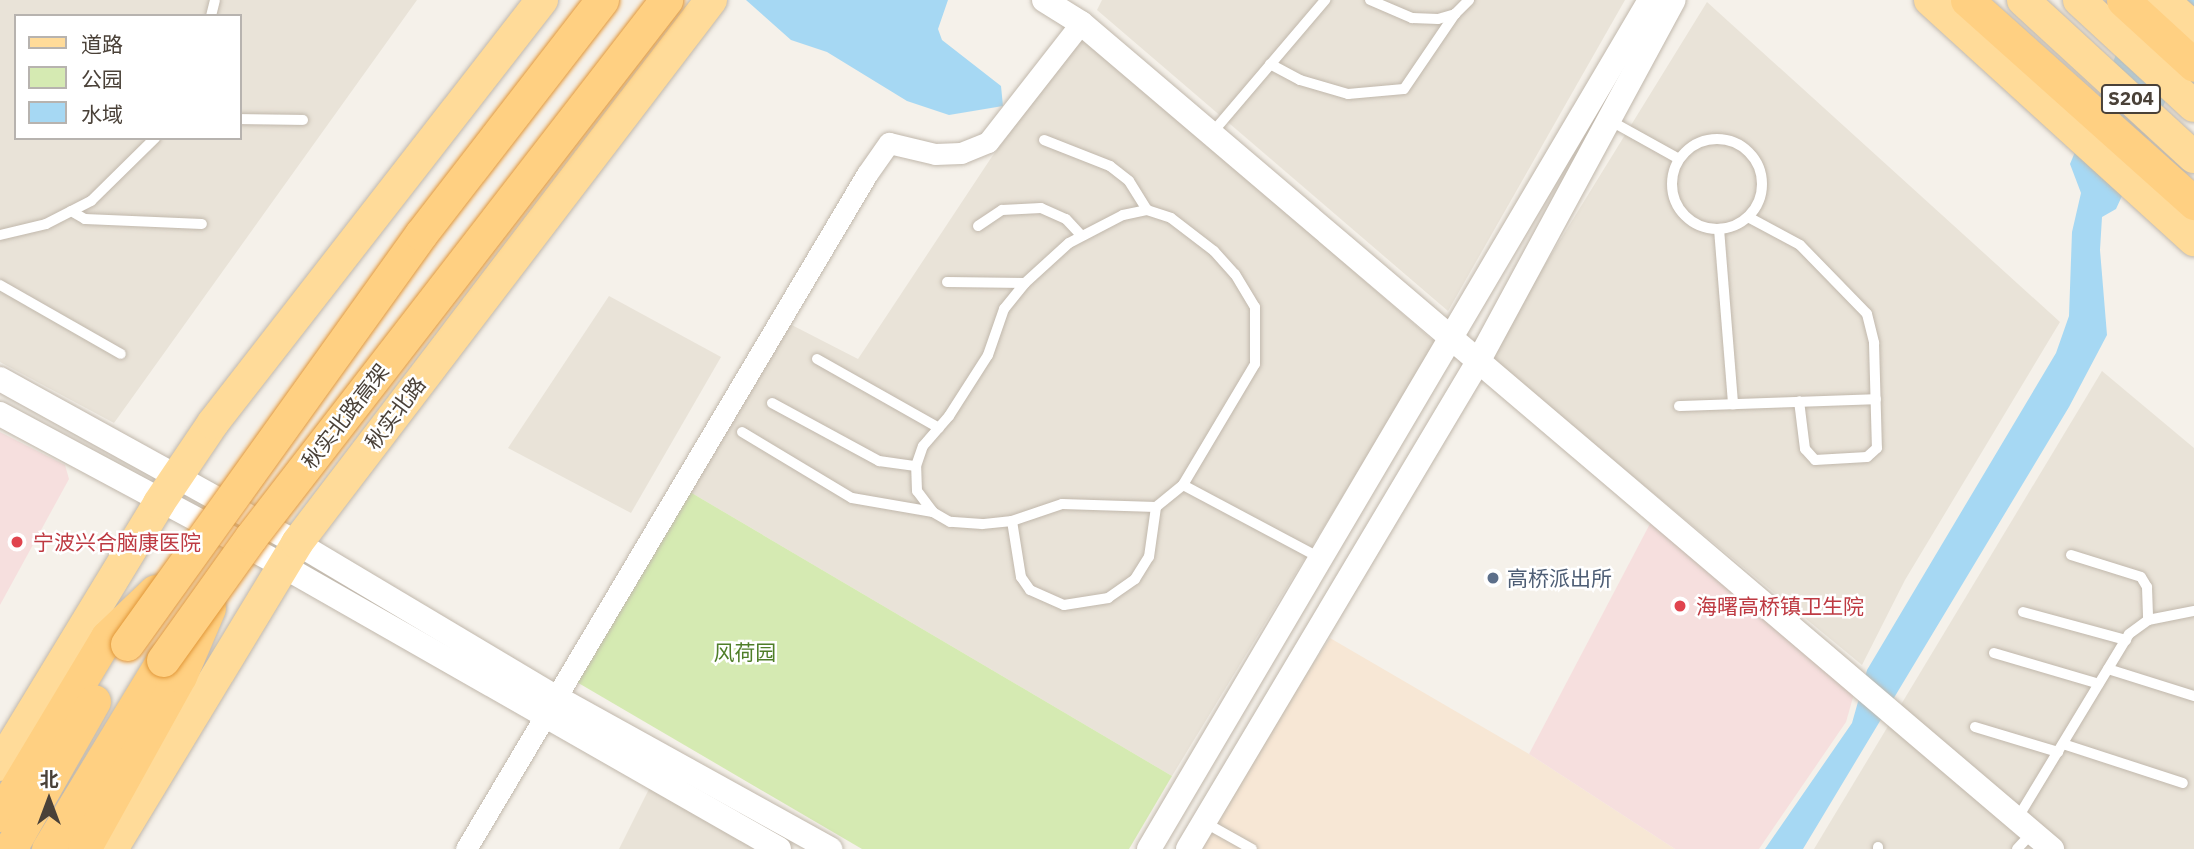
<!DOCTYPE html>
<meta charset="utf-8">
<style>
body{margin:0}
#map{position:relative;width:2194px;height:849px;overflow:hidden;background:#f5f1ea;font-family:"IBM Plex Sans","Noto Sans SC",sans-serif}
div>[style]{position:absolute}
.residential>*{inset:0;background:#e9e3d8}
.commercial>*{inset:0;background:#f7e7d5}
.medical>*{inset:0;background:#f6dfde}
.green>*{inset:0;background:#d5eab2}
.water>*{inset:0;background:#a6d8f3}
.roads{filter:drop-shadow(0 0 2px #c1b8ac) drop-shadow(0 0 2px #c1b8ac)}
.service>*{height:10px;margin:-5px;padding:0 5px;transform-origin:5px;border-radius:5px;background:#fff}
.service>.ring{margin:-5px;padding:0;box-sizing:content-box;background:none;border:10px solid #fff;border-radius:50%}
.minor>*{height:21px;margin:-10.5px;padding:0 10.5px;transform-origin:10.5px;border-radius:10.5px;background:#fff}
.tertiary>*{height:24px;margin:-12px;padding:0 12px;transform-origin:12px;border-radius:12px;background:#fff}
.primary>*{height:32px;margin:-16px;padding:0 16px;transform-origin:16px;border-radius:16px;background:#ffdb99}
.trunk>*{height:33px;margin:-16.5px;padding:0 16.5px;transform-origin:16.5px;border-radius:16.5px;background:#ffd082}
.bridges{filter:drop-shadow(0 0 2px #e29738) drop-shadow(0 0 2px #e29738)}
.trunk-bridge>*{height:33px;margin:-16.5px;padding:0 16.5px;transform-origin:16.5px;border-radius:16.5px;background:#ffd082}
.dots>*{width:19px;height:19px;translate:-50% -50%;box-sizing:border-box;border:4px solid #fff;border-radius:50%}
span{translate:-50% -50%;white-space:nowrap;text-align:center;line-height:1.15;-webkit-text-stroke:5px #fff;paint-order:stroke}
.shield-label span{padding:2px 5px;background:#fff;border:2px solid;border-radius:5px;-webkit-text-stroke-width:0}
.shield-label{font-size:19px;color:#4a4138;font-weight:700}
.street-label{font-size:21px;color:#4a4138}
.health-label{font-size:21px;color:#be3a42}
.left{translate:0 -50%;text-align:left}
.service-label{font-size:21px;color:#4e5e75}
.park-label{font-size:21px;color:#4f7e28}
.legend{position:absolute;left:14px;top:14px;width:228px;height:126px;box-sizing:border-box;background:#fff;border:2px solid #b7b3af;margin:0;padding:9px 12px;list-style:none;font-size:21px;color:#4a4138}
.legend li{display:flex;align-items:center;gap:14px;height:35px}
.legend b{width:35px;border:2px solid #b7b3af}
.north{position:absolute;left:14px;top:765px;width:70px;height:70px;-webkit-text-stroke:5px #fff;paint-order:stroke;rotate:0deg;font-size:19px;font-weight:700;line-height:28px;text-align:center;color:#4a4138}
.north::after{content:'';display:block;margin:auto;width:24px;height:32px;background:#4a4138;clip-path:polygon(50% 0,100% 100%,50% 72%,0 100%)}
</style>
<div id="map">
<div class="residential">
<div style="clip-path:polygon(evenodd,0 0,417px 0,114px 423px,0 362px,0 0,16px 16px,240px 16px,240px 138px,16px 138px,16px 16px)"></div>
<div style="clip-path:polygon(1102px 0,1625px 0,1448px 311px,1097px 10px)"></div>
<div style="clip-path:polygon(1707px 2px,2060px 322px,1905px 580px,1862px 665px,1488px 357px)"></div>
<div style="clip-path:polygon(1082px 35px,1436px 343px,1172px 776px,685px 489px,784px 321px,858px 359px,991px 158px)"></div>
<div style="clip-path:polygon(609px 296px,721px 357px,631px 513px,508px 448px)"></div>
<div style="clip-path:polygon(2102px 371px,2194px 448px,2194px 849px,1814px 849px)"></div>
<div style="clip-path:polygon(650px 787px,768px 849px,619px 849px)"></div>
</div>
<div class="commercial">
<div style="clip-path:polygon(1330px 638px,1529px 754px,1675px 849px,1199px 849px,1231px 789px)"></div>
</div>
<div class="medical">
<div style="clip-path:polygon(0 432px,65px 465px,69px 479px,0 605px)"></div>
<div style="clip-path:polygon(1653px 518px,1854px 694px,1846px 722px,1759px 849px,1675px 849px,1529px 754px)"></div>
</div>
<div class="green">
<div style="clip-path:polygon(685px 489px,1172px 776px,1129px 849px,862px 849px,575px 681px)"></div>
</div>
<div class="water">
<div style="clip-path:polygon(746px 0,948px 0,938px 29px,942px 40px,1001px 86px,1003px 106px,949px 115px,907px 101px,827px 52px,791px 40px)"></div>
<div style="clip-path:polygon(2139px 0,2194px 0,2194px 39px,2116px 209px,2102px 217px,2100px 250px,2107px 335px,2069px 407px,1803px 849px,1765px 849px,1852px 723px,1867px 670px,2056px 353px,2069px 316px,2072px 232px,2081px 193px,2070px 164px)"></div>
</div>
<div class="roads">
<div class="service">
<div style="left:1370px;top:0;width:46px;rotate:23.2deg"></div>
<div style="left:1412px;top:18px;width:26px;rotate:2deg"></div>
<div style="left:1438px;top:19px;width:18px;rotate:-16deg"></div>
<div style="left:1455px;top:14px;width:20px;rotate:-45deg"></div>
<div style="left:211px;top:16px;width:16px;rotate:-76deg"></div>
<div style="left:1270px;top:64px;width:34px;rotate:28deg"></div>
<div style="left:1300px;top:80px;width:50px;rotate:16.3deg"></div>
<div style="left:1348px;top:94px;width:56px;rotate:-5.1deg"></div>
<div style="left:1404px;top:89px;width:91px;rotate:-55.8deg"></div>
<div style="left:240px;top:119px;width:63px;rotate:0.9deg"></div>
<div style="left:1609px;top:120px;width:80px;rotate:29.1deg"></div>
<div style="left:1212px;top:133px;width:175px;rotate:-49.6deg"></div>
<div class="ring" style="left:1672px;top:139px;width:80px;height:80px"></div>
<div style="left:1044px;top:140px;width:71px;rotate:21.5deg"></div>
<div style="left:1110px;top:166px;width:24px;rotate:38deg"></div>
<div style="left:1129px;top:181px;width:34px;rotate:58deg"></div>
<div style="left:1147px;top:210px;width:25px;rotate:18deg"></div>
<div style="left:1171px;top:218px;width:54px;rotate:37.5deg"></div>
<div style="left:1214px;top:251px;width:31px;rotate:48deg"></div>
<div style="left:1235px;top:274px;width:39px;rotate:59deg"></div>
<div style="left:1255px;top:307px;width:57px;rotate:90deg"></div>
<div style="left:1255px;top:364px;width:141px;rotate:120.8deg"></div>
<div style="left:1183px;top:485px;width:35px;rotate:141deg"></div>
<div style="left:1156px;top:507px;width:94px;rotate:-178.2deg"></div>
<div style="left:1062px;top:504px;width:53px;rotate:161.2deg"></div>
<div style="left:1012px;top:521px;width:30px;rotate:174deg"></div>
<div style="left:982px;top:524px;width:32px;rotate:-176deg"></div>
<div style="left:950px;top:522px;width:20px;rotate:-150deg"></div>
<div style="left:933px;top:512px;width:26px;rotate:-127deg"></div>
<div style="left:917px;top:491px;width:25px;rotate:-92deg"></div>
<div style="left:916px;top:466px;width:21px;rotate:-71deg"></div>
<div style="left:923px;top:446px;width:40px;rotate:-49deg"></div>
<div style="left:949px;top:416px;width:72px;rotate:-57.4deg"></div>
<div style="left:988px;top:355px;width:49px;rotate:-70.8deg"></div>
<div style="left:1004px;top:309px;width:33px;rotate:-51deg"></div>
<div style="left:1025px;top:283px;width:59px;rotate:-42.3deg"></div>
<div style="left:1069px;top:243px;width:61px;rotate:-27.4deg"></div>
<div style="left:1123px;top:215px;width:25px;rotate:-12deg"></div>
<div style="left:71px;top:211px;width:16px;rotate:30deg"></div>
<div style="left:85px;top:219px;width:117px;rotate:2.4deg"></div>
<div style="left:1748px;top:217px;width:59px;rotate:28.3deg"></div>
<div style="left:1800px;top:245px;width:96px;rotate:45.8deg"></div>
<div style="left:1867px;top:314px;width:30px;rotate:76deg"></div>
<div style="left:1874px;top:343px;width:105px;rotate:88.4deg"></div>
<div style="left:1877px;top:448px;width:13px;rotate:138deg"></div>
<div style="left:1867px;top:457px;width:52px;rotate:176.7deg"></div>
<div style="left:1815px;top:460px;width:15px;rotate:-132deg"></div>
<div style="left:1805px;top:449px;width:48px;rotate:-97.1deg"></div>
<div style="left:978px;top:226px;width:29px;rotate:-34deg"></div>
<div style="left:1002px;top:210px;width:39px;rotate:-3deg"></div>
<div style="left:1041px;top:208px;width:27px;rotate:24deg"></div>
<div style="left:1066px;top:219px;width:23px;rotate:47deg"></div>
<div style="left:1719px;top:229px;width:176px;rotate:85.4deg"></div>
<div style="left:0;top:235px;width:47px;rotate:-13.4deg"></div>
<div style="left:46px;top:224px;width:51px;rotate:-27.1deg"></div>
<div style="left:91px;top:201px;width:90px;rotate:-44.5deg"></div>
<div style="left:947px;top:282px;width:78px;rotate:0.7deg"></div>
<div style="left:0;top:285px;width:139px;rotate:29.7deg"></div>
<div style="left:817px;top:359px;width:140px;rotate:29.5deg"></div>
<div style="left:772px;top:403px;width:122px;rotate:28.5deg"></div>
<div style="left:879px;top:461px;width:37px;rotate:8deg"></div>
<div style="left:1679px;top:406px;width:197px;rotate:-2deg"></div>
<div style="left:742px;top:432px;width:128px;rotate:31deg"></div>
<div style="left:852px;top:498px;width:82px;rotate:9.8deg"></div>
<div style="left:1183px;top:485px;width:157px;rotate:28deg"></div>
<div style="left:1012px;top:521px;width:57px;rotate:80.9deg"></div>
<div style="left:1021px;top:577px;width:16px;rotate:55deg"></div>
<div style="left:1030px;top:590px;width:37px;rotate:24deg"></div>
<div style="left:1064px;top:605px;width:45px;rotate:-9deg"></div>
<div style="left:1108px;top:598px;width:33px;rotate:-35deg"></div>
<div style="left:1135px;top:579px;width:26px;rotate:-58deg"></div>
<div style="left:1149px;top:557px;width:50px;rotate:-82deg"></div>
<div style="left:2071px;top:555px;width:73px;rotate:17.4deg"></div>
<div style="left:2141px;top:577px;width:12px;rotate:59deg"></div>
<div style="left:2147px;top:587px;width:33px;rotate:88deg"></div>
<div style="left:2023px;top:612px;width:107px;rotate:15.2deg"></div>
<div style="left:1994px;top:653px;width:109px;rotate:16.4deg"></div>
<div style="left:2108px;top:669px;width:90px;rotate:17.4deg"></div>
<div style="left:1975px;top:727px;width:87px;rotate:16.8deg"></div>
<div style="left:2063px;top:744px;width:126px;rotate:18deg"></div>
<div style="left:2017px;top:819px;width:216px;rotate:-58.8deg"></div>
<div style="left:2129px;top:634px;width:24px;rotate:-36deg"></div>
<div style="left:2148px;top:620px;width:47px;rotate:-11.1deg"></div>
<div style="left:1204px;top:822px;width:55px;rotate:29.4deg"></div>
<div style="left:1878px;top:849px;width:2px;rotate:-90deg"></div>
<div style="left:2017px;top:849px;width:22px;rotate:-47deg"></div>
</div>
<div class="minor">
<div style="left:466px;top:849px;width:785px;rotate:-59.29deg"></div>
<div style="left:867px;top:174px;width:38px;rotate:-55deg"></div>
<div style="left:889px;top:143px;width:47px;rotate:13.4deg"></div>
<div style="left:935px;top:154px;width:26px;rotate:-2deg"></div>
<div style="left:961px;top:153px;width:29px;rotate:-22deg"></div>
<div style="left:988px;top:142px;width:151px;rotate:-52deg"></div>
</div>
<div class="tertiary">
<div style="left:1044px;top:0;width:44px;rotate:31.9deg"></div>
<div style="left:1081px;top:23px;width:1275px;rotate:40.39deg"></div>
<div style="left:0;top:379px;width:339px;rotate:28.9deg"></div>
<div style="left:297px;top:543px;width:299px;rotate:30.8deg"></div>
<div style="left:554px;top:696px;width:316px;rotate:29deg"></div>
<div style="left:0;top:414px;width:321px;rotate:28.2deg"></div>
<div style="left:283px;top:566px;width:571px;rotate:29.71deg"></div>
<div style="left:1149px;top:849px;width:986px;rotate:-59.45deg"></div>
<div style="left:1188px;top:849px;width:569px;rotate:-59.24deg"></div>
<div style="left:1479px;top:360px;width:409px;rotate:-61.6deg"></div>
</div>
<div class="primary">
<div style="left:1930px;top:0;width:357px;rotate:42.3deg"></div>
<div style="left:2023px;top:0;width:232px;rotate:42.6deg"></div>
<div style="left:2079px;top:0;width:156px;rotate:42.7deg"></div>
<div style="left:2163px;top:0;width:42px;rotate:42.1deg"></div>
<div style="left:0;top:765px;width:306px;rotate:-58.7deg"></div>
<div style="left:159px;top:503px;width:97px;rotate:-56deg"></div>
<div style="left:213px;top:423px;width:536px;rotate:-52.13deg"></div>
<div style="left:112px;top:849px;width:358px;rotate:-58.8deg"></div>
<div style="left:297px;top:543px;width:683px;rotate:-52.68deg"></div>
</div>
<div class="trunk">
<div style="left:1967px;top:0;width:305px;rotate:41.8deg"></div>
<div style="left:2123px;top:0;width:96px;rotate:42.5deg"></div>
<div style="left:0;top:815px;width:208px;rotate:-59deg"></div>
<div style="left:107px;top:637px;width:66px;rotate:-43.8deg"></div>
<div style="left:10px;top:849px;width:170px;rotate:-60.4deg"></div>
<div style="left:48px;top:849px;width:221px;rotate:-58.7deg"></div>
<div style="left:84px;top:849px;width:198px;rotate:-61deg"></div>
<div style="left:180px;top:676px;width:74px;rotate:-66.9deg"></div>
</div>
</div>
<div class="bridges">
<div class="trunk-bridge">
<div style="left:127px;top:644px;width:505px;rotate:-54.36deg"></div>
<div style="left:421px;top:234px;width:296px;rotate:-52.3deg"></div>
<div style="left:163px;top:660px;width:151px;rotate:-54.4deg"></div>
<div style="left:251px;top:537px;width:679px;rotate:-52.3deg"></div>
</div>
</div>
<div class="dots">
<div style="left:17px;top:542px;background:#e0444e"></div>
<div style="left:1493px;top:578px;background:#5c6f8a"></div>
<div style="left:1680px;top:606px;background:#e0444e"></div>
</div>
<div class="shield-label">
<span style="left:2131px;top:99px">S204</span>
</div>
<div class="street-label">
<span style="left:395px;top:413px;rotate:-53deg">秋实北路</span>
<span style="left:345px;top:416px;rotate:-52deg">秋实北路高架</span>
</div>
<div class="health-label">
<span class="left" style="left:33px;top:542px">宁波兴合脑康医院</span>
<span class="left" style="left:1696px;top:606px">海曙高桥镇卫生院</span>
</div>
<div class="service-label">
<span class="left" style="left:1507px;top:578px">高桥派出所</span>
</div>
<div class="park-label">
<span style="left:745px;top:652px">风荷园</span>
</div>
<ul class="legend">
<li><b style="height:9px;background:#ffdb99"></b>道路</li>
<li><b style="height:19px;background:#d5eab2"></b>公园</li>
<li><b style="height:19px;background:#a6d8f3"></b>水域</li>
</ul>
<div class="north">北</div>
</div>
